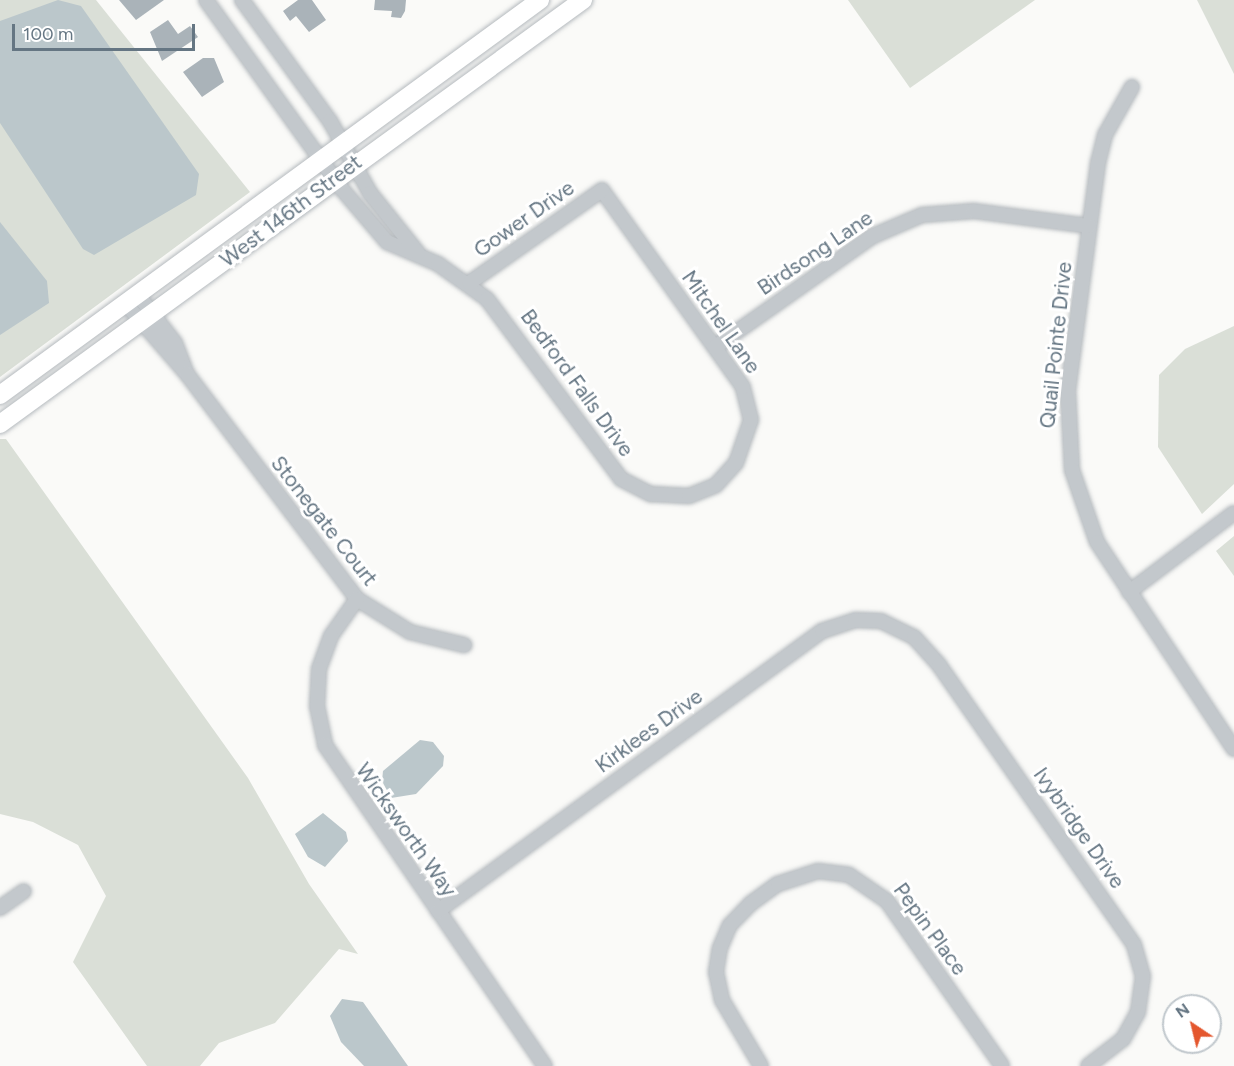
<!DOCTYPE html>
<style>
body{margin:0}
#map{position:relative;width:1234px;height:1066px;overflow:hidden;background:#fafaf8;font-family:Figtree,sans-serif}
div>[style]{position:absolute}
.green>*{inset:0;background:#dadfd7}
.water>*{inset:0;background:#bbc7cb}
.building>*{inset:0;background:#aab3b9}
.roads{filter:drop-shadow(0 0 2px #b5babe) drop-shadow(0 0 2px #b5babe)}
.minor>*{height:14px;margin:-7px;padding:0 7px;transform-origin:7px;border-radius:7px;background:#c3c8cc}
.major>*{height:18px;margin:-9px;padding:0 9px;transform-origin:9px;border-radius:9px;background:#fff}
span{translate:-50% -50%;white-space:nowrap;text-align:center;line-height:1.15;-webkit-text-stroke:6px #fff;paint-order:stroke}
.street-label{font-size:21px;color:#657683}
.north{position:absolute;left:1162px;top:994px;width:60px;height:60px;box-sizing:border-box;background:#fff;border:2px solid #c1c8cd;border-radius:50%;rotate:325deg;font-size:16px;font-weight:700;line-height:24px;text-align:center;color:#657683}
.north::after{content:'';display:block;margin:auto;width:21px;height:27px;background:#e4572e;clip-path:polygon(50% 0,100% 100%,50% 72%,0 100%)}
.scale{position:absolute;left:12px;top:24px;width:183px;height:27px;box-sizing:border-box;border:3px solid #657683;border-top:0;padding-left:8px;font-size:18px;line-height:21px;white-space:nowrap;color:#657683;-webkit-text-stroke:4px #fff;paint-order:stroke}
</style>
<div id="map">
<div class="green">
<div style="clip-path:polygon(0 0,96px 0,250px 192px,0 377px)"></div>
<div style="clip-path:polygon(848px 0,1035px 0,910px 88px)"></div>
<div style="clip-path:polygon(1197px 0,1234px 0,1234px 74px)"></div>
<div style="clip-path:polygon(1234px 326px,1234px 484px,1202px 514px,1158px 447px,1159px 375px,1185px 349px)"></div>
<div style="clip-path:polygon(0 439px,6px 439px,248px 778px,309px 884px,358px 954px,339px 949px,275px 1023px,219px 1043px,200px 1066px,147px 1066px,73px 962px,106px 896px,78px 845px,33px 822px,0 814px)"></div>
<div style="clip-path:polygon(1234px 536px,1234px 576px,1216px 551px)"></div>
</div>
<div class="water">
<div style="clip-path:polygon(58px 0,81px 6px,199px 174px,196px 195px,94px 255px,83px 249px,0 123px,0 21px)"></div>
<div style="clip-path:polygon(0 222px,47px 281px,49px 303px,0 335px)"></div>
<div style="clip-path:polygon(420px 740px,433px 742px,444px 756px,443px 766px,416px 794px,391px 798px,382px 781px,383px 771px)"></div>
<div style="clip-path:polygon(323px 813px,346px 832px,348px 841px,325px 867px,308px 857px,295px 834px)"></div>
<div style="clip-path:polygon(342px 999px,363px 1002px,408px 1066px,364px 1066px,341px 1042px,330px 1016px)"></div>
</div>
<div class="building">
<div style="clip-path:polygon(119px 0,164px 0,136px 20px)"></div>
<div style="clip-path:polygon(298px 0,312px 0,326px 20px,309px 32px,296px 16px,290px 21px,283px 11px)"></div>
<div style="clip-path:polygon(375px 0,406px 0,405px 11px,401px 18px,391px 17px,392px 11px,374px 10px)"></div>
<div style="clip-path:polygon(168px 20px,178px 34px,190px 26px,198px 37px,162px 61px,150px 32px)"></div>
<div style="clip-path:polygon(203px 58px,214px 58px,224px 82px,202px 97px,183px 72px)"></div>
</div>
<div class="roads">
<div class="minor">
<div style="left:206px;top:0;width:231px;rotate:54.3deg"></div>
<div style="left:341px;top:188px;width:71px;rotate:49.6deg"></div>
<div style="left:387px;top:242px;width:56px;rotate:23.3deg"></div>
<div style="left:438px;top:264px;width:60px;rotate:35.5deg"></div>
<div style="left:487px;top:299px;width:224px;rotate:53.3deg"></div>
<div style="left:621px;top:479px;width:34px;rotate:27deg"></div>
<div style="left:651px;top:494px;width:38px;rotate:3deg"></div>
<div style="left:689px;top:496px;width:29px;rotate:-22deg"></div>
<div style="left:716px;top:485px;width:30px;rotate:-48deg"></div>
<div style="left:736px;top:463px;width:46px;rotate:-70.8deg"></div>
<div style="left:751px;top:420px;width:34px;rotate:-104deg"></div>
<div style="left:743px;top:387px;width:242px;rotate:-125.6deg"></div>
<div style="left:602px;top:190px;width:162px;rotate:145deg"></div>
<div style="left:242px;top:0;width:150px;rotate:54deg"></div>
<div style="left:330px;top:121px;width:82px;rotate:60.9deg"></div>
<div style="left:370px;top:193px;width:77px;rotate:51.3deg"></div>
<div style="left:1132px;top:87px;width:55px;rotate:119.4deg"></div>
<div style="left:1105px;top:135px;width:29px;rotate:104deg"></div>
<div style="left:1098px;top:163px;width:230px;rotate:97.5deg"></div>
<div style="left:1068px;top:391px;width:79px;rotate:87.1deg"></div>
<div style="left:1072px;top:470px;width:76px;rotate:70.9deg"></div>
<div style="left:1097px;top:542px;width:248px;rotate:56.5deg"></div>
<div style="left:138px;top:295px;width:61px;rotate:52.4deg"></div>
<div style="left:175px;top:343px;width:33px;rotate:69deg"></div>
<div style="left:126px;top:304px;width:93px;rotate:48.9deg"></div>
<div style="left:187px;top:374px;width:282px;rotate:52.9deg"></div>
<div style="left:357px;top:599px;width:62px;rotate:31.9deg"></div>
<div style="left:410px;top:632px;width:56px;rotate:13.5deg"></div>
<div style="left:715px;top:347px;width:193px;rotate:-35.1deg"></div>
<div style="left:873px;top:236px;width:53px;rotate:-23.2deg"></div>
<div style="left:922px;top:215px;width:52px;rotate:-4.4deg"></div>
<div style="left:974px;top:211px;width:116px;rotate:7.4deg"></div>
<div style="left:1129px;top:592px;width:131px;rotate:-37deg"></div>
<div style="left:357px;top:599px;width:45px;rotate:125.1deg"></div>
<div style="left:331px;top:636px;width:35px;rotate:110deg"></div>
<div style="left:319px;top:669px;width:37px;rotate:93deg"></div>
<div style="left:317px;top:706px;width:40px;rotate:78deg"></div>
<div style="left:325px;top:745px;width:389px;rotate:55.6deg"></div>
<div style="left:0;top:908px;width:29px;rotate:-35deg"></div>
<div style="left:438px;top:911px;width:475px;rotate:-36.1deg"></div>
<div style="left:822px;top:631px;width:35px;rotate:-18deg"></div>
<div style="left:855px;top:620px;width:26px;rotate:2deg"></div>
<div style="left:881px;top:621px;width:37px;rotate:26deg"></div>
<div style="left:914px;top:637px;width:38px;rotate:48deg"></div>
<div style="left:939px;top:665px;width:341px;rotate:55.1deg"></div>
<div style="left:1134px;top:945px;width:32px;rotate:74deg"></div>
<div style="left:1143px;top:976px;width:36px;rotate:98deg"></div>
<div style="left:1138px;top:1012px;width:31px;rotate:119deg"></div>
<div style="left:1123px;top:1039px;width:44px;rotate:142.4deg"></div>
<div style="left:761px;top:1066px;width:77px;rotate:-120.6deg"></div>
<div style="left:722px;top:1000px;width:29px;rotate:-102deg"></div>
<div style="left:716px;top:972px;width:24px;rotate:-81deg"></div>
<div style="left:720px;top:948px;width:25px;rotate:-67deg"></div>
<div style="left:730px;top:925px;width:29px;rotate:-46deg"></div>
<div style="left:750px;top:904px;width:34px;rotate:-36deg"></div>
<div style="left:778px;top:884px;width:42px;rotate:-18deg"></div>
<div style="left:818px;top:871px;width:31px;rotate:7deg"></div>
<div style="left:849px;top:875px;width:46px;rotate:34.4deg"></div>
<div style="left:887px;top:901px;width:201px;rotate:55.1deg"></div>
</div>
<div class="major">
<div style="left:0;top:395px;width:669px;rotate:-36.18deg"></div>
<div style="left:0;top:424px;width:721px;rotate:-36.03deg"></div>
</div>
</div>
<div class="street-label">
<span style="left:291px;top:211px;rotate:-37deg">West 146th Street</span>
<span style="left:524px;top:219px;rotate:-35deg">Gower Drive</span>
<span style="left:815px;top:253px;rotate:-34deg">Birdsong Lane</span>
<span style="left:721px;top:322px;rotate:55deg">Mitchel Lane</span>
<span style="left:1056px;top:345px;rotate:-84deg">Quail Pointe Drive</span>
<span style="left:577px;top:383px;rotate:54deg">Bedford Falls Drive</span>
<span style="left:324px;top:521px;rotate:52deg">Stonegate Court</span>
<span style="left:649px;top:731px;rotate:-36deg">Kirklees Drive</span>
<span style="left:1079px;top:828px;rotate:55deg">Ivybridge Drive</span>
<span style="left:406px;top:830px;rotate:55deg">Wicksworth Way</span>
<span style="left:930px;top:929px;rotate:54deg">Pepin Place</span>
</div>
<div class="north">N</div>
<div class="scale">100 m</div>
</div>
